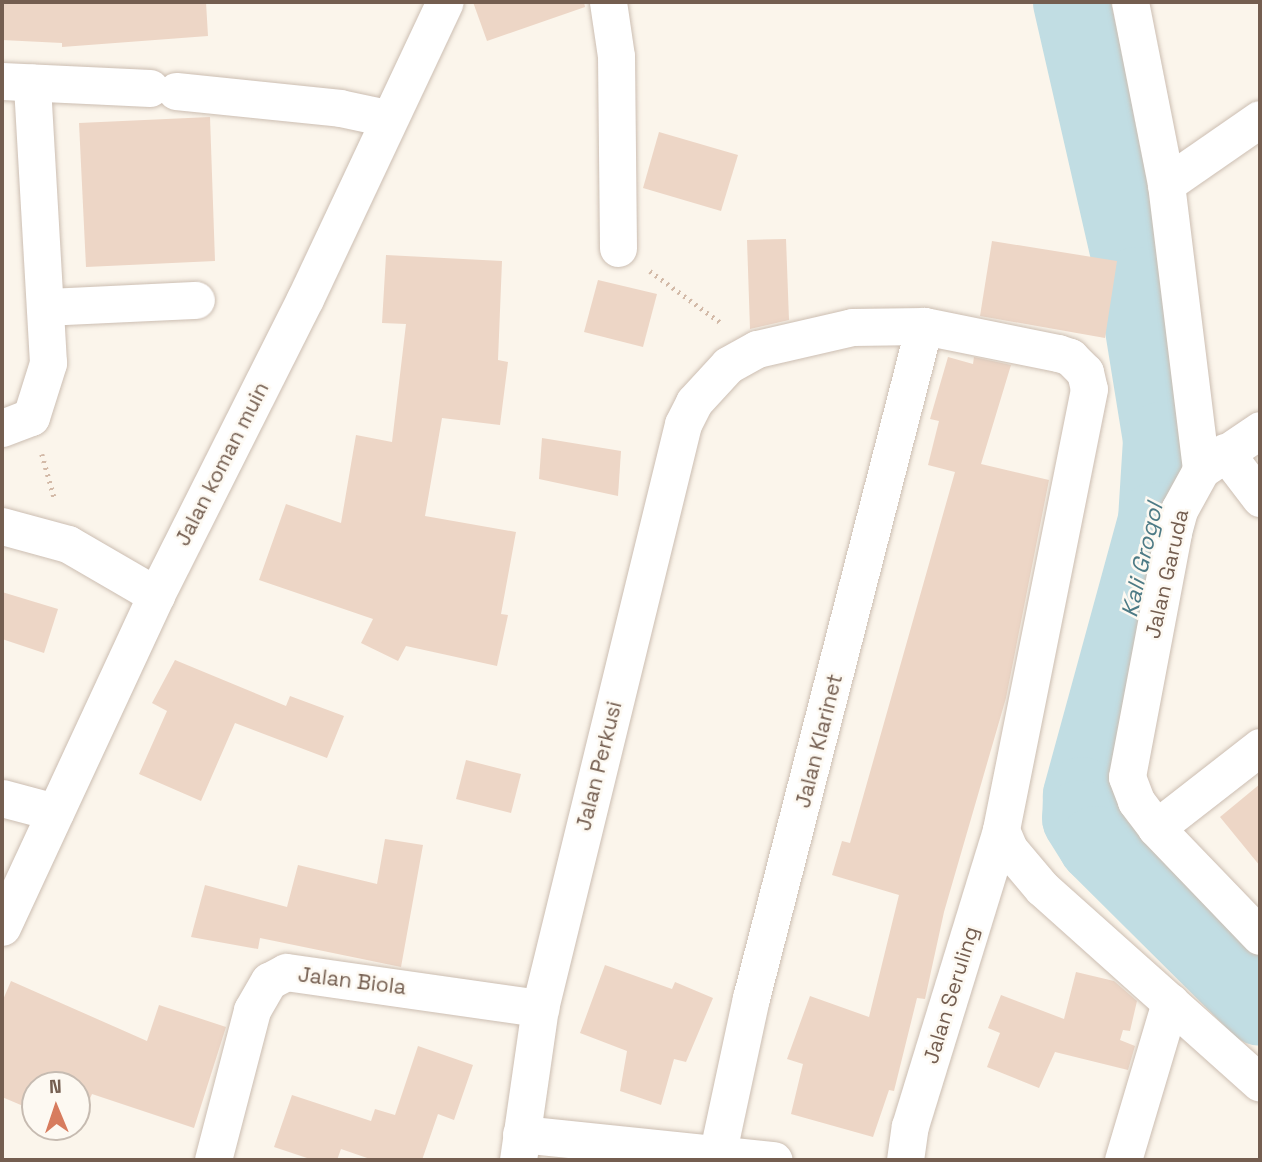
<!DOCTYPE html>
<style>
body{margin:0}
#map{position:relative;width:1262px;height:1162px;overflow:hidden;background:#fbf5eb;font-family:"Space Grotesk",sans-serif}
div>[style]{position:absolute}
.river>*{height:77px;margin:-38.5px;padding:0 38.5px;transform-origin:38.5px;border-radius:38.5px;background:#c1dde3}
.building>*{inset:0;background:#edd6c6}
.path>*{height:4.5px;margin-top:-2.25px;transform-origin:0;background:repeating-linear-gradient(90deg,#d3baa8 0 2px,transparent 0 7px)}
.roads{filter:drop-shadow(0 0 2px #ccbeb2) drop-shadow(0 0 2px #ccbeb2)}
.minor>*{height:37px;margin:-18.5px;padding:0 18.5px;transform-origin:18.5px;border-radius:18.5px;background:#fff}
span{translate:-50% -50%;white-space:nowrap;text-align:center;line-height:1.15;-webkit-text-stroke:5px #fdf9f2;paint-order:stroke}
.street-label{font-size:21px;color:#745e50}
.water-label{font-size:23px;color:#4c7a85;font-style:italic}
.frame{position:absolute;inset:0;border:4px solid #745e50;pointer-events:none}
.north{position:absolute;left:21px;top:1071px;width:70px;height:70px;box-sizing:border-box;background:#fdf9f2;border:2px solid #c6bbb1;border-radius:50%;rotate:358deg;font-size:19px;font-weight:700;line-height:28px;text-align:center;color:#745e50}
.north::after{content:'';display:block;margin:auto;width:24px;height:32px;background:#d77c5e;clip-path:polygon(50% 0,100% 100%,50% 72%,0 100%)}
</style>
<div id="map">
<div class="river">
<div style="left:1071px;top:2px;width:290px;rotate:77.1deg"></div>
<div style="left:1136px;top:285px;width:157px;rotate:80.8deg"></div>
<div style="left:1161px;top:440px;width:80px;rotate:93.6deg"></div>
<div style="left:1156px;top:520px;width:285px;rotate:105.3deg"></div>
<div style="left:1081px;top:795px;width:23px;rotate:92deg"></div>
<div style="left:1080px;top:818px;width:31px;rotate:58deg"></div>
<div style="left:1096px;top:844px;width:231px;rotate:44.8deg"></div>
</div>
<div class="building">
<div style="clip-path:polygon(2px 2px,206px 2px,208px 36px,62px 47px,62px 43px,2px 40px)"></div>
<div style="clip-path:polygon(473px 2px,584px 2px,585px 7px,487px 41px)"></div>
<div style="clip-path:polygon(210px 117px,215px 261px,86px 267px,79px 123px)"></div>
<div style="clip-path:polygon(659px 132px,738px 155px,721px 211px,643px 188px)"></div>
<div style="clip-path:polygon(786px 239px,789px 320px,750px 329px,747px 240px)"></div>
<div style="clip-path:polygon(992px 241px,1117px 261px,1105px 338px,980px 316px)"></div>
<div style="clip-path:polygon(386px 255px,502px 261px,498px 360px,508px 362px,500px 425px,442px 418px,425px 516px,516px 532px,501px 614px,508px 615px,497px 666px,406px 646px,398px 661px,361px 643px,373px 619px,259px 580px,286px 504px,341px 523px,356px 435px,392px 442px,406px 324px,382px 323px)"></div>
<div style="clip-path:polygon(598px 280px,657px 294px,643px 347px,584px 332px)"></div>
<div style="clip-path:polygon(948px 357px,973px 364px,974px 357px,1011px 365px,981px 464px,1049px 480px,1006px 698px,944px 912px,925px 999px,917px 998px,894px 1091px,889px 1090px,873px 1137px,791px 1114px,803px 1064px,787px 1059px,810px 996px,869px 1017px,899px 895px,832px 875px,842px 841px,850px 843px,955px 472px,928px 465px,939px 421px,930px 419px)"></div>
<div style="clip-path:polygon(542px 438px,621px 451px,618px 496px,539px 479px)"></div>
<div style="clip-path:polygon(2px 592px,58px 609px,44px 653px,2px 639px)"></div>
<div style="clip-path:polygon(175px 660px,286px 706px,290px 696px,344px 716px,327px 758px,235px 723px,201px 801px,139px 774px,167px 711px,152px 703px)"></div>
<div style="clip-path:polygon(466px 760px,521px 774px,511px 813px,456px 799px)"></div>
<div style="clip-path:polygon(1260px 784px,1260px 866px,1220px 817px)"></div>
<div style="clip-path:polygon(385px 839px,423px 845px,401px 967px,260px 938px,258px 949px,191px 937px,205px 885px,287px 907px,298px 865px,377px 884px)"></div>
<div style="clip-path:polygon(605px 965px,672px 989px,675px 982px,713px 998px,686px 1062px,674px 1059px,661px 1105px,620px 1091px,627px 1051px,580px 1033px)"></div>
<div style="clip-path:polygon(1076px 972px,1114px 981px,1137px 1001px,1130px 1031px,1123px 1030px,1120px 1040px,1135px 1046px,1128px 1070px,1055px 1052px,1039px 1088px,987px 1067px,1000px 1033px,988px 1028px,1001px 995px,1064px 1019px)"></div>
<div style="clip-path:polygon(11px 981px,147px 1041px,159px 1005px,226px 1027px,194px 1128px,92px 1094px,77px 1129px,72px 1127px,77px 1127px,77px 1085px,35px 1085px,35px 1111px,2px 1097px,2px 1002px)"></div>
<div style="clip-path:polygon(418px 1046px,473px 1065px,454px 1120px,438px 1114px,422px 1160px,373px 1160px,341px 1149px,337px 1160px,313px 1160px,274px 1147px,292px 1095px,371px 1121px,375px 1109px,395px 1115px)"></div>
</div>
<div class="path">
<div style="left:650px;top:271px;width:87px;rotate:36.1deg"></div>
<div style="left:42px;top:454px;width:48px;rotate:74.2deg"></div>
</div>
<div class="roads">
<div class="minor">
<div style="left:608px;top:2px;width:55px;rotate:81.6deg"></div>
<div style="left:616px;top:56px;width:192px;rotate:89.4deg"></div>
<div style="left:1130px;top:2px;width:186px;rotate:78.8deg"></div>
<div style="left:1166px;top:184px;width:288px;rotate:83deg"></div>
<div style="left:1201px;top:470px;width:46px;rotate:118.8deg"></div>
<div style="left:1179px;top:510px;width:24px;rotate:105deg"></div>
<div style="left:1173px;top:533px;width:248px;rotate:100.7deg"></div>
<div style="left:1127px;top:777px;width:26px;rotate:69deg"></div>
<div style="left:1136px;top:801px;width:34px;rotate:53deg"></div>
<div style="left:1156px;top:828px;width:150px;rotate:46.1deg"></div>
<div style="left:2px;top:81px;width:148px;rotate:2.7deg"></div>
<div style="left:176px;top:91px;width:165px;rotate:5.9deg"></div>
<div style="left:340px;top:108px;width:48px;rotate:12deg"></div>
<div style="left:1166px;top:184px;width:114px;rotate:-34.7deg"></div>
<div style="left:46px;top:307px;width:150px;rotate:-2.7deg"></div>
<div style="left:2px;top:428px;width:31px;rotate:-21deg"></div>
<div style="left:31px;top:417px;width:57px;rotate:-72.5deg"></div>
<div style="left:48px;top:363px;width:281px;rotate:-93.3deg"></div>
<div style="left:1225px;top:452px;width:58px;rotate:52.7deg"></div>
<div style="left:1201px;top:470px;width:71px;rotate:-34.1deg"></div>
<div style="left:2px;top:526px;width:68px;rotate:15.3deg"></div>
<div style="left:68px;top:544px;width:102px;rotate:30.1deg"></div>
<div style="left:2px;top:798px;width:55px;rotate:14.8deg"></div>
<div style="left:1156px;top:828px;width:132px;rotate:-37.9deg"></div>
<div style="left:2px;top:927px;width:366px;rotate:-65.1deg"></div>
<div style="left:156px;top:595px;width:331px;rotate:-63.3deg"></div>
<div style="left:305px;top:299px;width:328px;rotate:-64.8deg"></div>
<div style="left:521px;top:1134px;width:254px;rotate:5.9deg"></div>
<div style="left:717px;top:1156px;width:162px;rotate:-77.9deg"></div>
<div style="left:751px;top:998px;width:694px;rotate:-75.56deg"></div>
<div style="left:213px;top:1160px;width:155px;rotate:-75.4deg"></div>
<div style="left:252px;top:1010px;width:34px;rotate:-60deg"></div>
<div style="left:269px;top:981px;width:19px;rotate:-28deg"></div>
<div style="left:286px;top:972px;width:257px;rotate:8.1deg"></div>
<div style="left:518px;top:1160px;width:154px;rotate:-81.8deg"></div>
<div style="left:540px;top:1008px;width:601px;rotate:-76.24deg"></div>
<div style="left:683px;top:424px;width:25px;rotate:-63deg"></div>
<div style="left:694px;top:402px;width:50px;rotate:-47.4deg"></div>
<div style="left:728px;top:365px;width:33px;rotate:-29deg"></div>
<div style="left:757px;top:349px;width:98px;rotate:-13deg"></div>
<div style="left:852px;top:327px;width:72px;rotate:-0.8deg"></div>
<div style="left:924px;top:326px;width:137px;rotate:11.4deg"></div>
<div style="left:1058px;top:353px;width:13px;rotate:18deg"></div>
<div style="left:1070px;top:357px;width:21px;rotate:45deg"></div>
<div style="left:1085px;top:372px;width:17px;rotate:77deg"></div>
<div style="left:1089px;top:389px;width:450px;rotate:101.3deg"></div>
<div style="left:1001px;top:830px;width:21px;rotate:67deg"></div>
<div style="left:1009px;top:849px;width:51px;rotate:49.8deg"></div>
<div style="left:1042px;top:888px;width:292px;rotate:41.8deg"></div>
<div style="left:905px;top:1160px;width:34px;rotate:-82deg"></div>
<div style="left:910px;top:1126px;width:310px;rotate:-72.9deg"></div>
<div style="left:1123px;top:1160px;width:165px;rotate:-73.4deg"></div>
</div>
</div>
<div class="street-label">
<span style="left:222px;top:464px;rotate:-63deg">Jalan koman muin</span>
<span style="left:1167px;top:574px;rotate:-77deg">Jalan Garuda</span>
<span style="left:819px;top:741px;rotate:-76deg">Jalan Klarinet</span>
<span style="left:599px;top:766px;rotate:-76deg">Jalan Perkusi</span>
<span style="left:352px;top:981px;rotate:7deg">Jalan Biola</span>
<span style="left:951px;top:995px;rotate:-73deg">Jalan Seruling</span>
</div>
<div class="water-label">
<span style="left:1142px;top:560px;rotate:-77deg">Kali Grogol</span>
</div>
<div class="frame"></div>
<div class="north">N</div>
</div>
